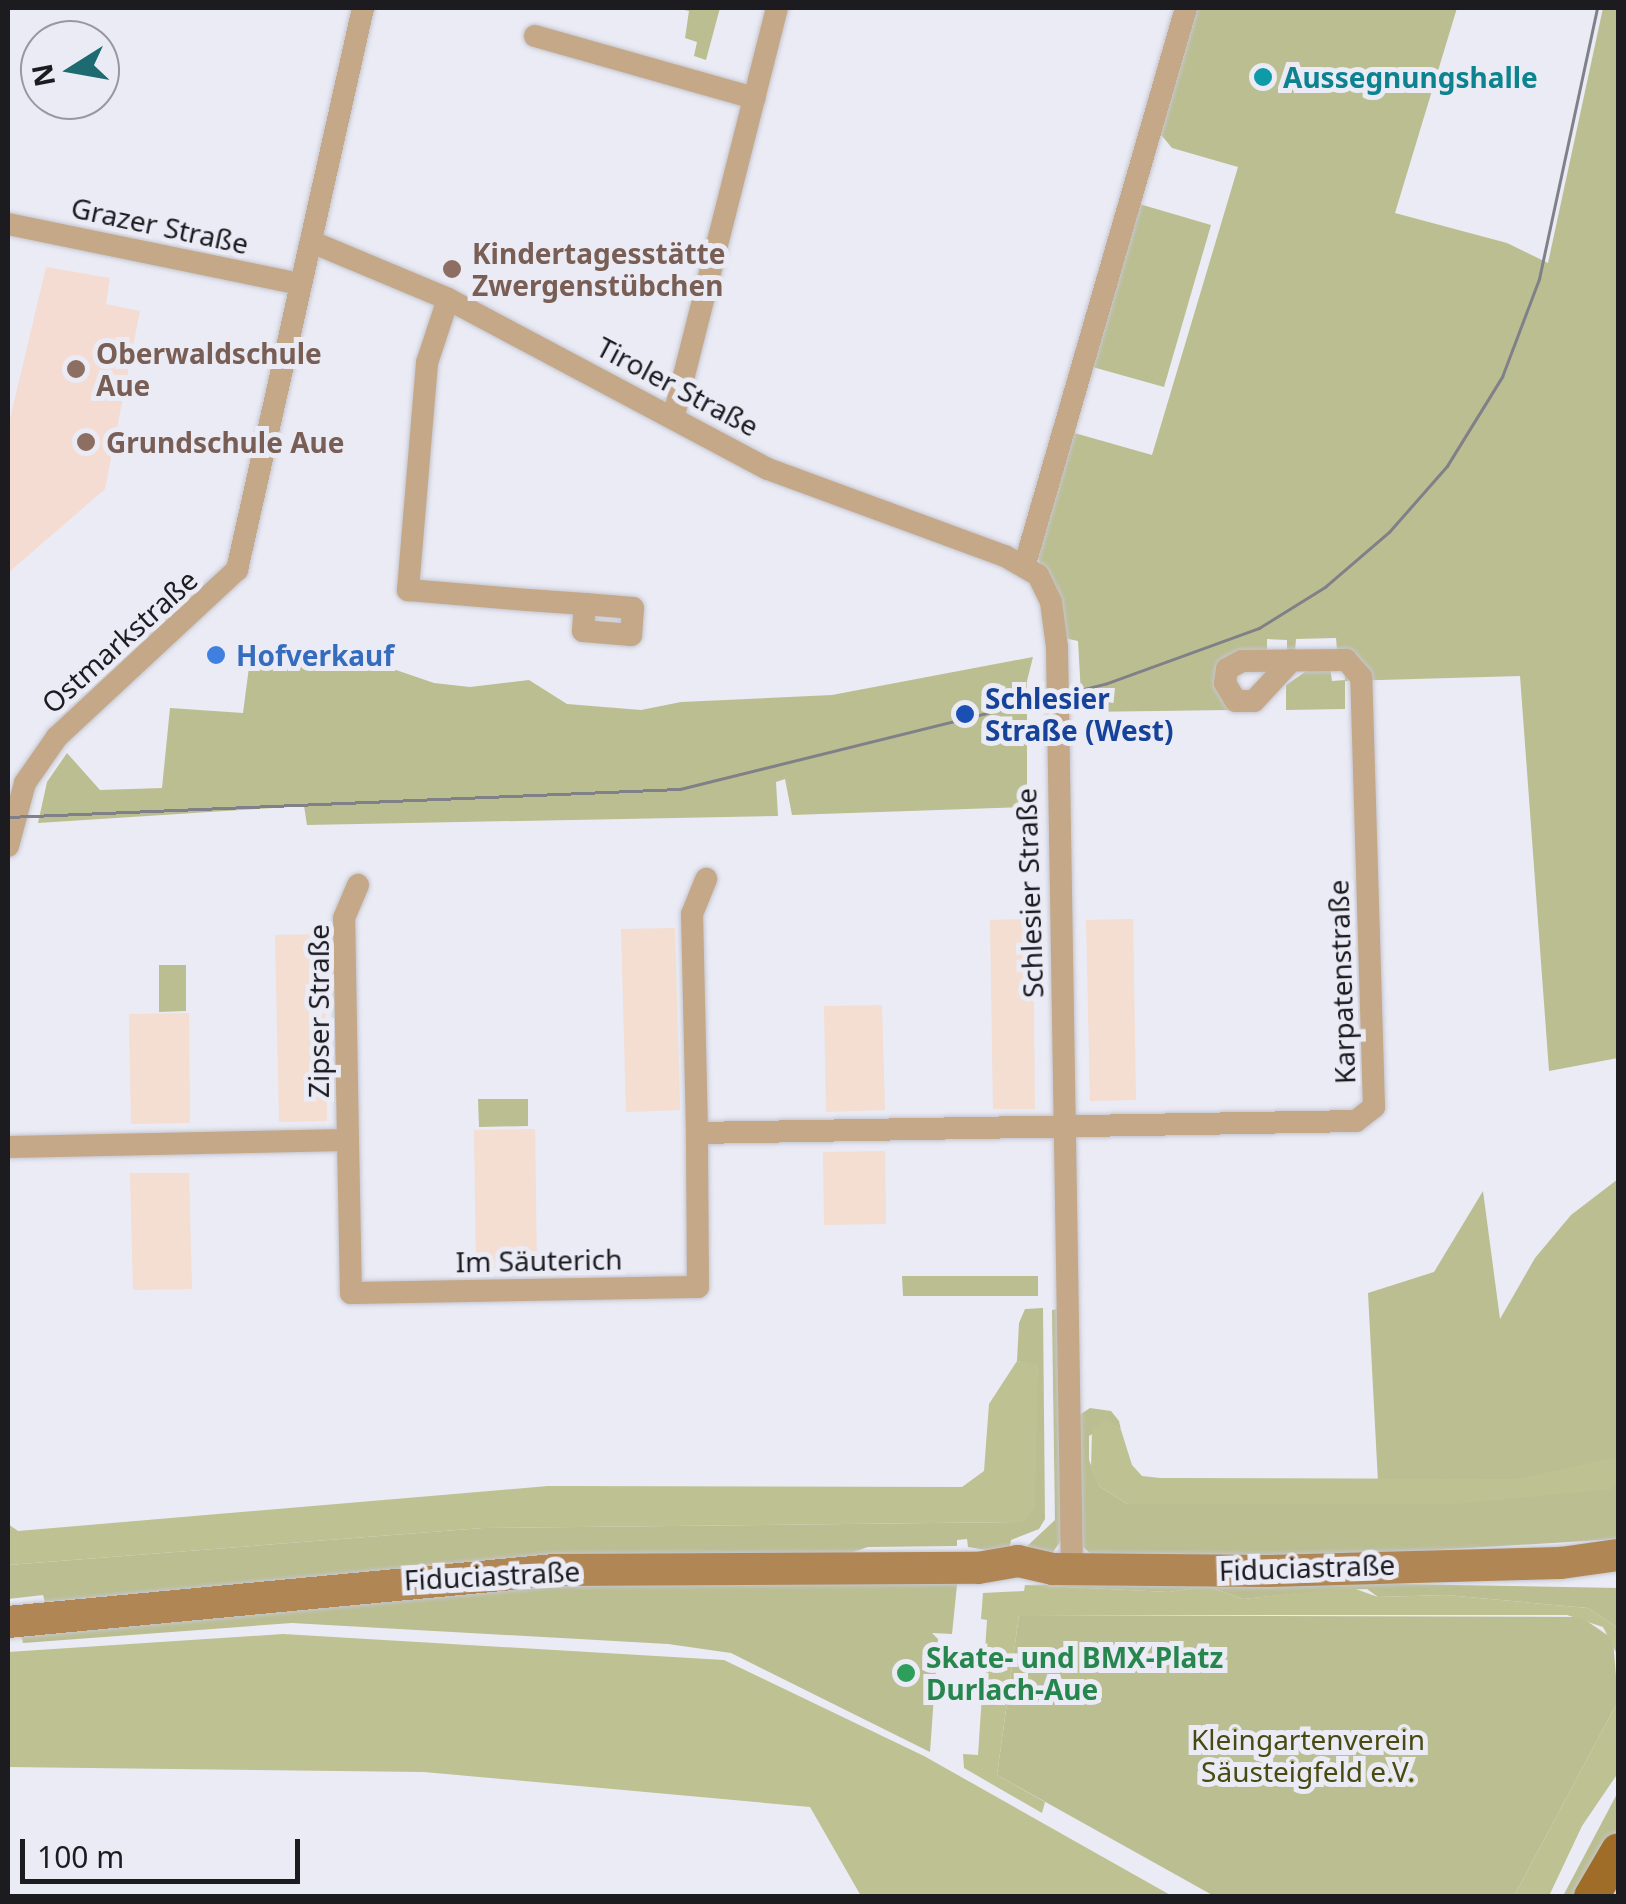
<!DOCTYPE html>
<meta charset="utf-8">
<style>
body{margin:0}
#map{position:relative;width:1626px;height:1904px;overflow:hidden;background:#eaebf5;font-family:"Noto Sans",sans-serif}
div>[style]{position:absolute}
.industrial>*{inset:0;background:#f4ddd1}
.education>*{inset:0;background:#f5dcd3}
.green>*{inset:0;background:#bbbe91}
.forest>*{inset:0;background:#bec191}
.roads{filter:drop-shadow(0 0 2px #c5c6cf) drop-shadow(0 0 2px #c5c6cf)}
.street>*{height:22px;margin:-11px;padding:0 11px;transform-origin:11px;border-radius:11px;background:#c5a887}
.secondary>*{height:32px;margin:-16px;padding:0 16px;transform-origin:16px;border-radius:16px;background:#b08654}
.primary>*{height:35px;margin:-17.5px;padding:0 17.5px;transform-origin:17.5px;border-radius:17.5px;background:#a06d29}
.tram>*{height:2.5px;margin:-1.25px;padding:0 1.25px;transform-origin:1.25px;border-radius:1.25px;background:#808188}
.dots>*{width:28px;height:28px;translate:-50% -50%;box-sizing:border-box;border:5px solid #eaebf5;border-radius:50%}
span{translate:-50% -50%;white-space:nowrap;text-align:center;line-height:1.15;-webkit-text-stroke:10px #eaebf5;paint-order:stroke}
.culture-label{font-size:28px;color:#0d838f;font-weight:700}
.left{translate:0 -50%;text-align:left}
.street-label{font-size:28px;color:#1c1c20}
.education-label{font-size:28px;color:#785e54;font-weight:700}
.shop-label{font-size:28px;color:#366cbe;font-weight:700}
.transit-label{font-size:28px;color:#164399;font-weight:700}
.leisure-label{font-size:28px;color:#27864d;font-weight:700}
.park-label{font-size:28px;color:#494a12}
.frame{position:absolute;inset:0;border:10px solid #1c1c20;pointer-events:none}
.north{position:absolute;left:20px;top:20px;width:100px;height:100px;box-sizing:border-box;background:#eaebf5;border:2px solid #9898a0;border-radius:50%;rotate:259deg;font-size:28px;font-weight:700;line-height:40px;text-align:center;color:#1c1c20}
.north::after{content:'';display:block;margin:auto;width:35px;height:45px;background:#1e6a71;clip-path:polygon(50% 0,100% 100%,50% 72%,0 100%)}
.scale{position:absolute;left:20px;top:1839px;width:280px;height:45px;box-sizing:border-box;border:5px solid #1c1c20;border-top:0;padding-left:12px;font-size:30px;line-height:35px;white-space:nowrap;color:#1c1c20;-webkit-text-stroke:8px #eaebf5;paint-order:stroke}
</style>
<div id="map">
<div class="industrial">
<div style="clip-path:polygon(1033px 919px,1035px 1109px,993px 1109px,990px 920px)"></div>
<div style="clip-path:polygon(1133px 919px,1136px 1100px,1090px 1101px,1086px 920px)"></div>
<div style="clip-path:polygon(675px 928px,680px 1110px,626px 1112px,621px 929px)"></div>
<div style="clip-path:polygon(324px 934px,327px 1121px,279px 1122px,275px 935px)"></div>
<div style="clip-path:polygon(882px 1005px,885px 1110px,826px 1112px,824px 1006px)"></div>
<div style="clip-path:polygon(189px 1013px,190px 1123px,131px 1124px,129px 1014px)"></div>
<div style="clip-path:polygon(535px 1129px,537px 1267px,476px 1269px,474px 1130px)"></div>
<div style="clip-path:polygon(885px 1151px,886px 1224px,824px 1225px,823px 1152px)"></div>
<div style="clip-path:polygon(130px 1173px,189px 1173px,192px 1289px,133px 1290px)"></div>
</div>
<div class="education">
<div style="clip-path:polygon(46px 267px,110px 278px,106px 304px,140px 311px,105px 489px,8px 573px,8px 427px)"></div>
</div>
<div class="green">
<div style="clip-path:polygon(675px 8px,720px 8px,706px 60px,694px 56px,697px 42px,685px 38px,689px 11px)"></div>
<div style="clip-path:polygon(1196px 8px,1457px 8px,1395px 213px,1507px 243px,1548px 263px,1603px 8px,1618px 8px,1618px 1058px,1549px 1071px,1520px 676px,1345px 681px,1345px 709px,1286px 710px,1286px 685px,1305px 672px,1330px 667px,1332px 681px,1345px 680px,1343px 651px,1337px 650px,1336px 638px,1296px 639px,1295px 651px,1287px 651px,1287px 640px,1267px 639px,1267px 651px,1235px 654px,1230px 710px,1082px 712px,1078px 641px,1064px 638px,1037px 555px,1071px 432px,1152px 455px,1238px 167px,1172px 148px,1158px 131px)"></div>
<div style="clip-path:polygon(1136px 203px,1211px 225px,1164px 387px,1089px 366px)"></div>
<div style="clip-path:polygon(1033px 657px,1027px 681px,1027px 807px,792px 815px,785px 779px,776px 782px,778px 816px,307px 825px,304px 806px,38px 823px,47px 782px,67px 753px,100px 790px,162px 788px,170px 708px,243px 713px,249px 667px,364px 659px,434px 683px,470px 687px,529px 680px,567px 704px,641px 710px,681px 702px,832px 695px)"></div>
<div style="clip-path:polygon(159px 965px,186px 965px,186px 1011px,159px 1012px)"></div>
<div style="clip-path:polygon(478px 1099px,528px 1099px,528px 1126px,479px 1127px)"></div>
<div style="clip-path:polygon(1618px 1179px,1618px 1539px,1351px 1555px,1093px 1556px,1083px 1547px,1078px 1416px,1090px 1408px,1111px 1411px,1119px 1421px,1121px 1430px,1110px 1422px,1089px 1436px,1089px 1460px,1099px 1486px,1127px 1504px,1379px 1501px,1368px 1293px,1434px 1272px,1483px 1191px,1500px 1319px,1535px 1258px,1571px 1215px)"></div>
<div style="clip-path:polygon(902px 1276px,1038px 1276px,1038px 1296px,903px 1296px)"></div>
<div style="clip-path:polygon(1043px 1308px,1045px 1519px,1039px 1529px,1011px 1540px,1009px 1554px,968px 1547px,967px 1539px,957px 1540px,957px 1546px,868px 1547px,844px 1555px,530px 1559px,45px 1602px,43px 1595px,8px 1599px,8px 1565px,483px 1528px,1024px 1522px,1038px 1366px,1017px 1361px,1019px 1323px,1025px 1309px)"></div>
<div style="clip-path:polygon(1059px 1309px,1063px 1538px,1050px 1556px,1024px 1549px,1055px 1520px,1052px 1310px)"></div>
<div style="clip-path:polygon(958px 1575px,952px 1634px,932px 1633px,938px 1639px,930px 1752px,731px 1653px,668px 1644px,292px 1623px,23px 1643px,21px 1634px,525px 1582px)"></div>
<div style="clip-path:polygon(1231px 1581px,1618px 1588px,1618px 1628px,1588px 1608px,1446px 1595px,1378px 1597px,1367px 1589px,1331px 1590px,1243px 1599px,1207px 1586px,1169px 1592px,1025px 1585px)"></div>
<div style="clip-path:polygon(1019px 1615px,1581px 1617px,1613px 1639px,1618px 1701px,1514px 1896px,1214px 1896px,997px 1775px)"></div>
<div style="clip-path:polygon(1618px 1792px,1618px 1829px,1577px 1896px,1563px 1896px)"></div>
</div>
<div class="forest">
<div style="clip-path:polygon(1017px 1361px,1038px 1365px,1035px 1507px,1024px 1522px,483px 1528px,8px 1565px,8px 1524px,18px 1531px,548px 1486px,962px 1487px,984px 1471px,989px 1404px)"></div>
<div style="clip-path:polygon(1107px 1419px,1121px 1430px,1132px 1465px,1142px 1476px,1160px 1478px,1516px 1479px,1618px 1457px,1618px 1483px,1612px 1489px,1456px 1504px,1127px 1504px,1099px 1486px,1091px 1471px,1092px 1429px)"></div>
<div style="clip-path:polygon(1025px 1585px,1169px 1592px,1207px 1586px,1243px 1599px,1350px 1587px,1378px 1597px,1446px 1595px,1588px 1608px,1618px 1628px,1618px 1656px,1603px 1627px,1567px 1615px,1019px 1615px,997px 1775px,1045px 1802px,1042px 1813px,964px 1768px,963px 1754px,978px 1755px,987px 1620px,981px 1619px,983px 1593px,1024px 1591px)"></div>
<div style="clip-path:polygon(283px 1634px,724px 1660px,924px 1756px,1172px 1896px,861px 1896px,810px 1807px,424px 1772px,8px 1767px,8px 1652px)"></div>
<div style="clip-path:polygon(1618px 1701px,1618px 1773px,1582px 1826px,1549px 1896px,1514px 1896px)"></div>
</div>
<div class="roads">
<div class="street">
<div style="left:535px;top:36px;width:228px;rotate:15.8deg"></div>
<div style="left:8px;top:224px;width:298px;rotate:11.6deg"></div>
<div style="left:312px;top:242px;width:147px;rotate:22.7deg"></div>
<div style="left:448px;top:299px;width:362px;rotate:28deg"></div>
<div style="left:768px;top:469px;width:252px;rotate:20.2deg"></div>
<div style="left:1005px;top:556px;width:38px;rotate:30deg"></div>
<div style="left:1038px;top:575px;width:30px;rotate:64deg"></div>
<div style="left:1051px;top:602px;width:45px;rotate:82.4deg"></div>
<div style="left:1057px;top:647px;width:922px;rotate:89.07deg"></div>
<div style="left:448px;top:299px;width:67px;rotate:108.2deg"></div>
<div style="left:427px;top:363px;width:228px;rotate:94.8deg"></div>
<div style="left:408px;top:590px;width:120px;rotate:4.8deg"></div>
<div style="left:528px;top:600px;width:57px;rotate:4deg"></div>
<div style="left:585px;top:604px;width:48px;rotate:4.8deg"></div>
<div style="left:633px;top:608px;width:27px;rotate:94deg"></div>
<div style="left:631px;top:635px;width:48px;rotate:-175.2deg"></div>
<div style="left:583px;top:631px;width:27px;rotate:-86deg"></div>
<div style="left:674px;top:415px;width:420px;rotate:-75.8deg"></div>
<div style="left:1025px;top:564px;width:579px;rotate:-73.85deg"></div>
<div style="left:8px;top:846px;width:65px;rotate:-74.9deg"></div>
<div style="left:25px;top:783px;width:56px;rotate:-55.2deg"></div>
<div style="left:57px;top:737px;width:246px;rotate:-42.9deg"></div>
<div style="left:237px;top:570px;width:576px;rotate:-77.36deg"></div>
<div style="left:697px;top:1133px;width:219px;rotate:-91.3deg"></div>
<div style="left:692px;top:914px;width:38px;rotate:-68deg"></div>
<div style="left:348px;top:1140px;width:222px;rotate:-91deg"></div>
<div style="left:344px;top:918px;width:36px;rotate:-67deg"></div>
<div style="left:8px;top:1147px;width:340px;rotate:-1.2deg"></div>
<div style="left:348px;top:1140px;width:153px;rotate:88.9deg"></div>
<div style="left:351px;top:1293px;width:347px;rotate:-1deg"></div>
<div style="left:698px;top:1287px;width:154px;rotate:-90.4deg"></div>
<div style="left:697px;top:1133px;width:659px;rotate:-1.04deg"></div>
<div style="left:1356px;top:1121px;width:23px;rotate:-38deg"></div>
<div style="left:1374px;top:1107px;width:430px;rotate:-91.7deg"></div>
<div style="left:1361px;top:677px;width:23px;rotate:-131deg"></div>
<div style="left:1346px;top:660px;width:104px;rotate:179.4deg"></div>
<div style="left:1242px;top:661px;width:17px;rotate:152deg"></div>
<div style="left:1227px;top:669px;width:14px;rotate:98deg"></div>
<div style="left:1225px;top:683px;width:21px;rotate:59deg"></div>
<div style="left:1236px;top:701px;width:18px"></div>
<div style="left:1254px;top:701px;width:56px;rotate:-47.2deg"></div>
</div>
<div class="secondary">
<div style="left:8px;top:1622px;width:548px;rotate:-5.44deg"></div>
<div style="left:554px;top:1570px;width:424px;rotate:-0.3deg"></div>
<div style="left:978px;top:1568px;width:41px;rotate:-9.9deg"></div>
<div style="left:1018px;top:1561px;width:36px;rotate:13deg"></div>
<div style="left:1053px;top:1569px;width:216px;rotate:0.5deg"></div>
<div style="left:1269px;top:1571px;width:292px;rotate:-1.6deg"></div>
<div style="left:1561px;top:1563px;width:58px;rotate:-8deg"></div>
</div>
<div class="primary">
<div style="left:1591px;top:1896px;width:53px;rotate:-59.6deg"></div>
</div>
</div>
<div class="tram">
<div style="left:8px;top:817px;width:673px;rotate:-2.39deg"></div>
<div style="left:680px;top:789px;width:438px;rotate:-13.9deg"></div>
<div style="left:1105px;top:684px;width:164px;rotate:-20deg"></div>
<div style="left:1259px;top:628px;width:78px;rotate:-31.8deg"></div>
<div style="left:1325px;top:587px;width:84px;rotate:-40.7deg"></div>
<div style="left:1389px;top:532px;width:88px;rotate:-48.7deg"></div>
<div style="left:1447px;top:466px;width:105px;rotate:-58.3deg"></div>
<div style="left:1502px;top:377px;width:105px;rotate:-69.3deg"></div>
<div style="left:1539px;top:279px;width:277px;rotate:-77.9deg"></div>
</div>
<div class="dots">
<div style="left:1263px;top:77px;background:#0f9aa8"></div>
<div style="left:452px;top:269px;background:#8d6e63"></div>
<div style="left:76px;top:369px;background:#8d6e63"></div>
<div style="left:86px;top:442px;background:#8d6e63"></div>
<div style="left:216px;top:655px;background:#3f7fe0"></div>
<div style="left:965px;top:714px;background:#1a4fb4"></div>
<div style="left:906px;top:1673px;background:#2e9e5b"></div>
</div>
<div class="culture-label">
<span class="left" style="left:1283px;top:77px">Aussegnungshalle</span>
</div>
<div class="street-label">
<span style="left:160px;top:225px;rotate:12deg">Grazer Straße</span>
<span style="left:678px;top:386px;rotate:28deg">Tiroler Straße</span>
<span style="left:119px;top:641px;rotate:-42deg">Ostmarkstraße</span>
<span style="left:1029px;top:893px;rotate:-92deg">Schlesier Straße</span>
<span style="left:1341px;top:982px;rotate:-92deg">Karpatenstraße</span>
<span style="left:318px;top:1011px;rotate:-90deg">Zipser Straße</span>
<span style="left:539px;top:1260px;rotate:-1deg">Im Säuterich</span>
<span style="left:1307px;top:1567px;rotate:-2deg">Fiduciastraße</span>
<span style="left:492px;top:1575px;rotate:-3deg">Fiduciastraße</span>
</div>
<div class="education-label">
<span class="left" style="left:472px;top:269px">Kindertagesstätte<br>Zwergenstübchen</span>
<span class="left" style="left:96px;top:369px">Oberwaldschule<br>Aue</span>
<span class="left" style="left:106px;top:442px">Grundschule Aue</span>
</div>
<div class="shop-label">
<span class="left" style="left:236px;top:655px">Hofverkauf</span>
</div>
<div class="transit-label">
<span class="left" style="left:985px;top:714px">Schlesier<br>Straße (West)</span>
</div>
<div class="leisure-label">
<span class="left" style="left:926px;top:1673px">Skate- und BMX-Platz<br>Durlach-Aue</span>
</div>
<div class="park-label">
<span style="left:1308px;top:1755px">Kleingartenverein<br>Säusteigfeld e.V.</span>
</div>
<div class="frame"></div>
<div class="north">N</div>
<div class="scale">100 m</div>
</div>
